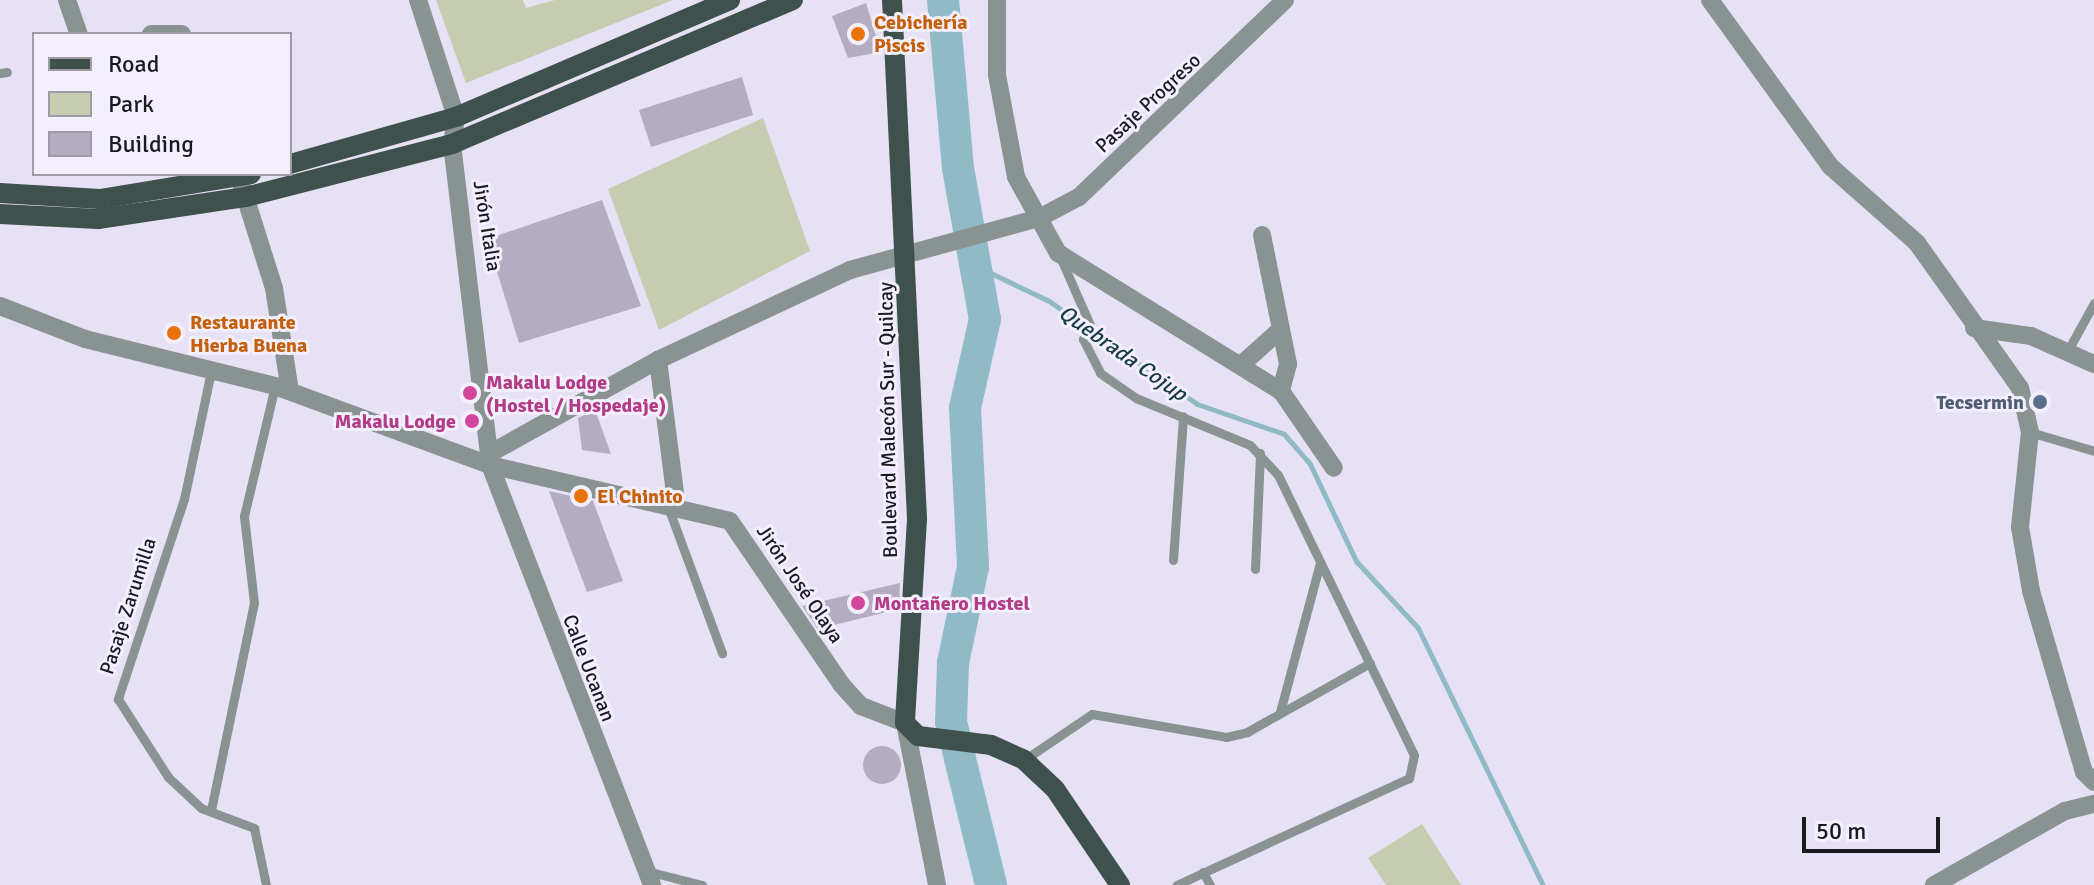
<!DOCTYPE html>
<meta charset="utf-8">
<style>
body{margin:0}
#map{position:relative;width:2094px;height:885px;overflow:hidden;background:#e7e1f5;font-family:Signika,sans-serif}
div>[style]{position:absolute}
.green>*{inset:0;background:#c6ccb0}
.stream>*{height:5px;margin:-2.5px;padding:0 2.5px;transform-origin:2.5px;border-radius:2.5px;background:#8fbac6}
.river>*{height:32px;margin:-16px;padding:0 16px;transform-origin:16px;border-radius:16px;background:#8fbac6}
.building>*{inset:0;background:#b4adc1}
.round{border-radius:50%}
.lane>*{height:9px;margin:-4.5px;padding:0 4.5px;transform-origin:4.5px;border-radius:4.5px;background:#899391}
.street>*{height:18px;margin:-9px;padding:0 9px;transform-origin:9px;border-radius:9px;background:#899391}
.primary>*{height:20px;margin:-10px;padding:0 10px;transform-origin:10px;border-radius:10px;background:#3f514d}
.dots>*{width:22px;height:22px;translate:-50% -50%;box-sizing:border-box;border:4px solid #f4efff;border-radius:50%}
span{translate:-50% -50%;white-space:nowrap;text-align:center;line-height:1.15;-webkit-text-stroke:6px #f4efff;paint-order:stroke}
.food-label{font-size:20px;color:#c56008;font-weight:700}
.left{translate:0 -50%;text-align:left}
.street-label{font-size:20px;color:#1c1a21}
.hotel-label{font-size:20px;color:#b23c85;font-weight:700}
.right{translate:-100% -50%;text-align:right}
.service-label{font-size:20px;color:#4e5e75;font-weight:700}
.water-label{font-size:22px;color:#163d47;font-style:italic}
.legend{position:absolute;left:32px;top:32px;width:260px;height:144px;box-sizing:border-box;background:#f4efff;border:2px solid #9e9aa6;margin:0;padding:10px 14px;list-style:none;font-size:24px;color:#1c1a21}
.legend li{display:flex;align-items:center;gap:16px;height:40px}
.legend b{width:40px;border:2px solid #9e9aa6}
.scale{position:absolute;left:1802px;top:817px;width:138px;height:36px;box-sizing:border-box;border:4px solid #1c1a21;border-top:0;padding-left:10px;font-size:24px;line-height:28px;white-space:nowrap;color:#1c1a21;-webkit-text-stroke:6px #f4efff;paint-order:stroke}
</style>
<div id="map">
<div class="green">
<div style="clip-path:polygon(436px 0,523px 0,526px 8px,555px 0,673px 0,466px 83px)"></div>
<div style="clip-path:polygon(763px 118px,810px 251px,659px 330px,608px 189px)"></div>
<div style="clip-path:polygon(1422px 824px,1461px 885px,1386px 885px,1368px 858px)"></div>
</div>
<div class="stream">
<div style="left:972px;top:264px;width:85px;rotate:25.7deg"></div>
<div style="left:1049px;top:301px;width:180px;rotate:34.8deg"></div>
<div style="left:1197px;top:404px;width:92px;rotate:19deg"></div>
<div style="left:1284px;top:434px;width:40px;rotate:49deg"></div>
<div style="left:1310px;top:464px;width:107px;rotate:64.6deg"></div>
<div style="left:1356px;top:561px;width:91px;rotate:47.2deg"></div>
<div style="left:1418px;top:628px;width:286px;rotate:64.1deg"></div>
</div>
<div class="river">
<div style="left:943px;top:0;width:169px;rotate:84.9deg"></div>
<div style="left:958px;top:168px;width:153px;rotate:79.9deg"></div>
<div style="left:985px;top:319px;width:91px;rotate:102.7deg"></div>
<div style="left:965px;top:408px;width:159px;rotate:87.1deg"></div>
<div style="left:973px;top:567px;width:98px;rotate:101.8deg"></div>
<div style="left:953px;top:663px;width:59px;rotate:91.9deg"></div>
<div style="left:951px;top:722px;width:168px;rotate:76.2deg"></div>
</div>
<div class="building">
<div style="clip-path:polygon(866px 3px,881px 52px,848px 58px,832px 16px)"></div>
<div style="clip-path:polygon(742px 77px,753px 115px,651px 147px,639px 110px)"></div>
<div style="clip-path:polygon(602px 200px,641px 306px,519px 343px,487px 239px)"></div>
<div style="clip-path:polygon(595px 410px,611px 454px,582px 450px,578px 418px)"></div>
<div style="clip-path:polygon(549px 491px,593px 501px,623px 581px,587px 592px)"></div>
<div style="clip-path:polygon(900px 583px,899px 609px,818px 629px,802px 606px)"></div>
<div class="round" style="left:863px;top:746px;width:38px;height:38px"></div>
</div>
<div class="lane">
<div style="left:0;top:73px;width:7px;rotate:-8deg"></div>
<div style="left:1061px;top:259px;width:72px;rotate:66.3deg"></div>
<div style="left:1090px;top:325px;width:16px;rotate:117deg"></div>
<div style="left:1083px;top:339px;width:38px;rotate:63deg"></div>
<div style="left:1100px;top:373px;width:44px;rotate:34.8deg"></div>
<div style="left:1136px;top:398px;width:123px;rotate:22.4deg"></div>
<div style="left:1250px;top:445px;width:41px;rotate:47deg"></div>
<div style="left:1278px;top:475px;width:311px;rotate:64.1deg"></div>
<div style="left:1414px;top:755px;width:24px;rotate:102deg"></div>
<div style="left:1409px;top:778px;width:256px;rotate:155.3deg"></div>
<div style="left:2067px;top:352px;width:56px;rotate:-61.1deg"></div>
<div style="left:211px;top:371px;width:131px;rotate:101.9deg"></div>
<div style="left:184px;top:499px;width:211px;rotate:108.3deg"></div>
<div style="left:118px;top:699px;width:93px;rotate:57.3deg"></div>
<div style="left:168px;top:777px;width:45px;rotate:43.2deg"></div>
<div style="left:201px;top:808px;width:57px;rotate:20.7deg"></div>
<div style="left:254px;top:828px;width:58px;rotate:78.1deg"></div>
<div style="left:2030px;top:432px;width:67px;rotate:16.5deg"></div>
<div style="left:668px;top:507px;width:156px;rotate:69.7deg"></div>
<div style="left:1173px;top:560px;width:144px;rotate:-86deg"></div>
<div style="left:1255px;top:569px;width:116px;rotate:-87.5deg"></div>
<div style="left:1280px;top:712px;width:154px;rotate:-75deg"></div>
<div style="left:1024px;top:760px;width:82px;rotate:-34.1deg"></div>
<div style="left:1092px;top:714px;width:136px;rotate:9.7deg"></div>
<div style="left:1226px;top:737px;width:22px;rotate:-13deg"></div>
<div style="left:1247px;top:732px;width:141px;rotate:-29.3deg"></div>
<div style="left:211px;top:810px;width:211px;rotate:-78.3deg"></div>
<div style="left:254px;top:603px;width:88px;rotate:-96.6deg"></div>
<div style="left:244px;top:516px;width:134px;rotate:-76.6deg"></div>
<div style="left:647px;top:871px;width:57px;rotate:14.3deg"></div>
<div style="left:1203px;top:872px;width:15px;rotate:62deg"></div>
</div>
<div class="street">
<div style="left:67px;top:0;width:36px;rotate:71deg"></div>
<div style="left:418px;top:0;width:123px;rotate:72deg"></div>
<div style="left:456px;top:117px;width:27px;rotate:98deg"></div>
<div style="left:452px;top:144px;width:323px;rotate:83.2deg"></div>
<div style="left:490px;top:465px;width:450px;rotate:68.9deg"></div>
<div style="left:997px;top:0;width:75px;rotate:90deg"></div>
<div style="left:997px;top:75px;width:104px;rotate:79.4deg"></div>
<div style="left:1016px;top:177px;width:87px;rotate:61.1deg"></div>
<div style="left:1058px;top:253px;width:262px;rotate:31.8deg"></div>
<div style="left:1281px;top:391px;width:93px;rotate:55.5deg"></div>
<div style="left:1710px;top:0;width:205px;rotate:54.1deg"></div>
<div style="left:1830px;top:166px;width:116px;rotate:41.5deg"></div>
<div style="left:1917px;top:243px;width:178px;rotate:54.6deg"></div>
<div style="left:2020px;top:388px;width:45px;rotate:77.2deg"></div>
<div style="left:2030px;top:432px;width:96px;rotate:96deg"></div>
<div style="left:2020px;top:527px;width:65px;rotate:80.2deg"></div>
<div style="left:2031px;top:591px;width:189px;rotate:73.7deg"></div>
<div style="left:2084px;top:772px;width:14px;rotate:45deg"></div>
<div style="left:151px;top:34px;width:31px"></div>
<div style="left:238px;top:174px;width:120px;rotate:72.5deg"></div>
<div style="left:274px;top:288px;width:104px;rotate:81.2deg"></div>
<div style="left:1262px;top:235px;width:132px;rotate:78.6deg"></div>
<div style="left:1288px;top:364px;width:28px;rotate:105deg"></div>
<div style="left:0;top:306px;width:91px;rotate:21.2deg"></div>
<div style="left:85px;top:339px;width:196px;rotate:13.9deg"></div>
<div style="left:275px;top:386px;width:229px;rotate:20.2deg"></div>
<div style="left:490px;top:465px;width:246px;rotate:13.1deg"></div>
<div style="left:730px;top:521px;width:197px;rotate:55.7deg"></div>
<div style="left:841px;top:684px;width:30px;rotate:48deg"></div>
<div style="left:861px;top:706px;width:47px;rotate:21.1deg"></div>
<div style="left:905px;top:723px;width:165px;rotate:78.8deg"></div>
<div style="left:1974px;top:328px;width:58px;rotate:8deg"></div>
<div style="left:2031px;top:336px;width:69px;rotate:24deg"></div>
<div style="left:658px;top:360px;width:149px;rotate:82.7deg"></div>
<div style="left:1241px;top:365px;width:52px;rotate:-41.9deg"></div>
<div style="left:489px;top:454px;width:193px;rotate:-29.1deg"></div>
<div style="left:658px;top:360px;width:212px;rotate:-25.1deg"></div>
<div style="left:850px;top:270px;width:196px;rotate:-15.4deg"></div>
<div style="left:1039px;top:218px;width:45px;rotate:-27.7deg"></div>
<div style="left:1079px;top:197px;width:285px;rotate:-43.7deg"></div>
<div style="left:1934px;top:885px;width:150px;rotate:-29.5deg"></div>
<div style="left:2065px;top:811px;width:30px;rotate:-14deg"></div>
</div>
<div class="primary">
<div style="left:892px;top:0;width:520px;rotate:87.24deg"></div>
<div style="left:917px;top:519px;width:204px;rotate:93.4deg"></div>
<div style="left:905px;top:723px;width:18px;rotate:45deg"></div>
<div style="left:918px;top:736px;width:74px;rotate:7deg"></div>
<div style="left:991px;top:745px;width:36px;rotate:24deg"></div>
<div style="left:1024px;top:760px;width:42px;rotate:43.1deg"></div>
<div style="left:1055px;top:789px;width:116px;rotate:55.9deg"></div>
<div style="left:290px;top:164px;width:173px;rotate:-15.8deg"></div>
<div style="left:456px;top:117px;width:298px;rotate:-23.1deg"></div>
<div style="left:0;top:193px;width:100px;rotate:3.4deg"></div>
<div style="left:100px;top:199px;width:153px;rotate:-9.4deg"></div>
<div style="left:0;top:214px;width:98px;rotate:2.9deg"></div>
<div style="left:98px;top:219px;width:150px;rotate:-8.5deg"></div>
<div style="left:246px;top:197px;width:213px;rotate:-14.4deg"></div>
<div style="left:452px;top:144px;width:370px;rotate:-22.9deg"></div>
</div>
<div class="dots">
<div style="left:858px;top:34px;background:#e8710a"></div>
<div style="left:174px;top:333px;background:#e8710a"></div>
<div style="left:470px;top:393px;background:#d1479c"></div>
<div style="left:2040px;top:402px;background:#5c6f8a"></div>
<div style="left:472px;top:421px;background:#d1479c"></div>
<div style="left:581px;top:496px;background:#e8710a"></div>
<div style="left:858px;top:603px;background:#d1479c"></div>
</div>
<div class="food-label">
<span class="left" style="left:874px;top:34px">Cebichería<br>Piscis</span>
<span class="left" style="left:190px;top:334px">Restaurante<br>Hierba Buena</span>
<span class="left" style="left:597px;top:496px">El Chinito</span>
</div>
<div class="street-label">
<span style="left:1148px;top:103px;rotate:-43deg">Pasaje Progreso</span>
<span style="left:487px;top:226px;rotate:81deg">Jirón Italia</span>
<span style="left:888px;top:420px;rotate:-91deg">Boulevard Malecón Sur - Quilcay</span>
<span style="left:800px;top:584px;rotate:56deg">Jirón José Olaya</span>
<span style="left:128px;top:606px;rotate:-72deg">Pasaje Zarumilla</span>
<span style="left:589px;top:668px;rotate:69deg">Calle Ucanan</span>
</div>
<div class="hotel-label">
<span class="left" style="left:486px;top:394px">Makalu Lodge<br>(Hostel / Hospedaje)</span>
<span class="right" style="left:456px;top:421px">Makalu Lodge</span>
<span class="left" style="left:874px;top:603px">Montañero Hostel</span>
</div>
<div class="service-label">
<span class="right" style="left:2024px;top:402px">Tecsermin</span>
</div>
<div class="water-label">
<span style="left:1123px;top:353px;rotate:35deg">Quebrada Cojup</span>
</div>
<ul class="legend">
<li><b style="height:10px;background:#3f514d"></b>Road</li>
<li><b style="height:22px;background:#c6ccb0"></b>Park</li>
<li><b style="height:22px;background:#b4adc1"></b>Building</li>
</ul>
<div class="scale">50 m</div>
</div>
